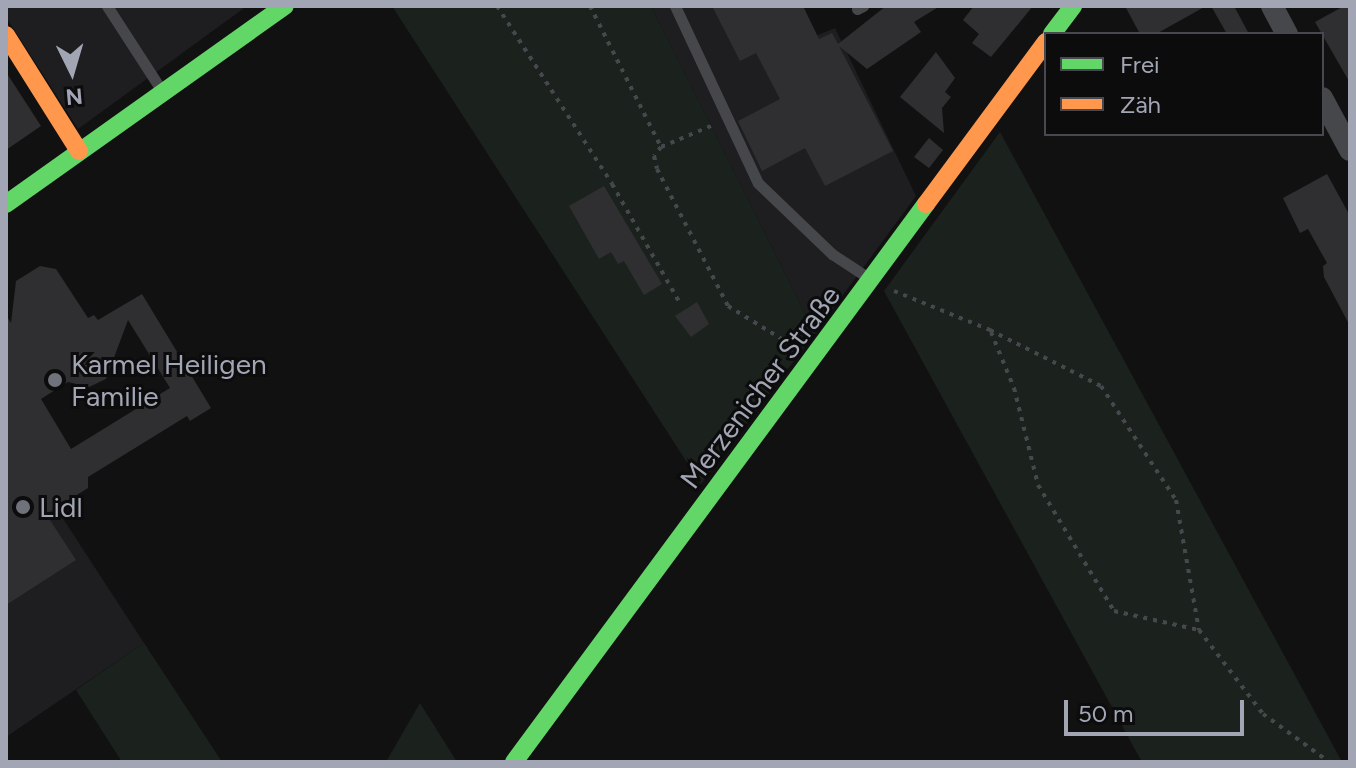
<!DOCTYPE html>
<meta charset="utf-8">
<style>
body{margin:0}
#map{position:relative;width:1356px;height:768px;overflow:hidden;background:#111112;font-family:Figtree,sans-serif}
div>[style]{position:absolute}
.built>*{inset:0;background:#1e1e20}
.green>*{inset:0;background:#1b221d}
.building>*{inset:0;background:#2f2f31}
.path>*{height:4px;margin-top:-2px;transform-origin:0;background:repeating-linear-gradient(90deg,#47484d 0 4px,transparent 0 10px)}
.lane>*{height:11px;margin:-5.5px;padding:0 5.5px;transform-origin:5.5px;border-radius:5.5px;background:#46474b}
.street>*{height:22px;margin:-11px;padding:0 11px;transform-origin:11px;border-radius:11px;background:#46474b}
.fast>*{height:18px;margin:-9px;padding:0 9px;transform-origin:9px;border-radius:9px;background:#63d668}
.slow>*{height:18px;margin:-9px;padding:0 9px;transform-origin:9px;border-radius:9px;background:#ff974d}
.dots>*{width:22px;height:22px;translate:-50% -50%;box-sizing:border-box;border:4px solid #0c0c0d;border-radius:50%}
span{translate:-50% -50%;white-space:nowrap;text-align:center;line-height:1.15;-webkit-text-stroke:6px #0c0c0d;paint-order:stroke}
.poi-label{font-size:28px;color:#a1a5b4}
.left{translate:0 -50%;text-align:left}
.street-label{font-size:28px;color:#a1a5b4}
.frame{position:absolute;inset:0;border:8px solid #a1a5b4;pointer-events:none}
.legend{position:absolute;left:1044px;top:32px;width:280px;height:104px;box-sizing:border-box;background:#0c0c0d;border:2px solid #484950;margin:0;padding:10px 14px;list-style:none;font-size:24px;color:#a1a5b4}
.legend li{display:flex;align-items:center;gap:16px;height:40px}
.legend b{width:40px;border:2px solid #484950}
.north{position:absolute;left:32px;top:32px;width:80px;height:80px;-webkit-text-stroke:6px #0c0c0d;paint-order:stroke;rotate:175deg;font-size:22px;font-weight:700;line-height:32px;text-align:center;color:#a1a5b4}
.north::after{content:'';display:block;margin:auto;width:28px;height:36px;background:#a1a5b4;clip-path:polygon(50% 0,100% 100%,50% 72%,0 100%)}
.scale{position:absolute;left:1064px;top:700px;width:180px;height:36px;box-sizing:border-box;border:4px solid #a1a5b4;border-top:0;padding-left:10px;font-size:24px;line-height:28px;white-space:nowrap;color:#a1a5b4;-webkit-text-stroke:6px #0c0c0d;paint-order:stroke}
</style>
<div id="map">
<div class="built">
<div style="clip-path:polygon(6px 6px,247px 6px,78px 129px,6px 17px)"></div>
<div style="clip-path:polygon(651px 6px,766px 6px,788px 47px,835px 28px,916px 196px,815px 333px)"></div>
<div style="clip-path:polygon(6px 431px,144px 643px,6px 737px)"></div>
</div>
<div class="green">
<div style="clip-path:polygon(392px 6px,651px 6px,815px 333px,701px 484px)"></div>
<div style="clip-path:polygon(1000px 132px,1342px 762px,1142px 762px,884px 291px)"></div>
<div style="clip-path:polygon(144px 643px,222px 762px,122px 762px,76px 690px)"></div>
<div style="clip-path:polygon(420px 703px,457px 762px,386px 762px)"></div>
</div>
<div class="building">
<div style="clip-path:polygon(712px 6px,803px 6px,819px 39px,832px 33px,838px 44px,886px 6px,940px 6px,914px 22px,921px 32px,867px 69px,839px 46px,893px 151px,825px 186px,805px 148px,762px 171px,738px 121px,780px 99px,756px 53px,740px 61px)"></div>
<div style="clip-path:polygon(974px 6px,1033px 6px,991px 57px,972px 43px,979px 34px,963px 20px)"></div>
<div style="clip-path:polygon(1125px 6px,1206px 6px,1156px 34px,1140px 34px)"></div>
<div style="clip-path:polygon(1211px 6px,1234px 6px,1249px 34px,1227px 34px)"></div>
<div style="clip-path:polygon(1344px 6px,1350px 6px,1350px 83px,1315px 22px)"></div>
<div style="clip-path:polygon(936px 52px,955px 78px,945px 92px,951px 97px,942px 108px,944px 133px,900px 97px)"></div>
<div style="clip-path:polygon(6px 72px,41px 126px,6px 150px)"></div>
<div style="clip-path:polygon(929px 138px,943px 150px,929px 168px,914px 157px)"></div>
<div style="clip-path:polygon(1327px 174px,1350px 216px,1350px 326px,1324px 277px,1323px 266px,1327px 263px,1308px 229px,1300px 233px,1283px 198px)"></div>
<div style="clip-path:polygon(604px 186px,662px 284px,644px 295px,624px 261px,618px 264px,611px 252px,599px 259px,569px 206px)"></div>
<div style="clip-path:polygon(evenodd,40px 266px,56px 269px,88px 318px,94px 315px,98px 320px,142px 294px,211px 408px,190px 421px,187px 416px,88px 477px,88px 488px,46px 514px,76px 560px,6px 605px,6px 315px,11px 323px,16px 281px,40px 266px,128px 320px,170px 388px,71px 449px,41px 399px,68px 382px,89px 387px,106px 379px,128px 320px)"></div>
<div style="clip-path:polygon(697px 302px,709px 324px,691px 337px,675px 316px)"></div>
</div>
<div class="path">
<div style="left:497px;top:6px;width:212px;rotate:57.1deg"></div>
<div style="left:612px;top:184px;width:139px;rotate:60.3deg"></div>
<div style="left:590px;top:6px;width:158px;rotate:63.3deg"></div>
<div style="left:711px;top:126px;width:54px;rotate:157.2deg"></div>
<div style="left:661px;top:147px;width:11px;rotate:128deg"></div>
<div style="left:654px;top:156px;width:13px;rotate:77deg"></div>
<div style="left:657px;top:169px;width:154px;rotate:62.6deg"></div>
<div style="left:728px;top:306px;width:73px;rotate:31.5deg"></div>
<div style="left:894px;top:291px;width:104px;rotate:22.1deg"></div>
<div style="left:990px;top:330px;width:124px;rotate:26.8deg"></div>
<div style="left:1101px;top:386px;width:136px;rotate:56.7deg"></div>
<div style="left:1176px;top:500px;width:132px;rotate:80deg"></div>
<div style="left:1199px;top:630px;width:106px;rotate:52.7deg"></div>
<div style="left:1263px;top:714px;width:82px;rotate:36deg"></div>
<div style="left:991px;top:332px;width:61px;rotate:67.7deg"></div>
<div style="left:1014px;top:388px;width:100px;rotate:76.1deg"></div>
<div style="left:1038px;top:485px;width:147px;rotate:58.9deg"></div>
<div style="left:1114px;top:611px;width:87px;rotate:12.6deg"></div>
</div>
<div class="lane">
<div style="left:107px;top:6px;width:98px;rotate:57.1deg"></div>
<div style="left:675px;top:6px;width:195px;rotate:64.9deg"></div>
<div style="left:758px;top:183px;width:103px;rotate:43.8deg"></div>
<div style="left:832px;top:254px;width:45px;rotate:33.3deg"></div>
<div style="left:857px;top:9px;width:7px;rotate:-27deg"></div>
</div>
<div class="street">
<div style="left:1272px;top:6px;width:32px;rotate:62deg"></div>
<div style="left:1322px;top:98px;width:59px;rotate:61.7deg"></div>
</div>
<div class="fast">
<div style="left:1052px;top:34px;width:35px;rotate:-53deg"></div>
<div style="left:6px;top:204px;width:342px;rotate:-35.4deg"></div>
<div style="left:514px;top:762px;width:694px;rotate:-53.56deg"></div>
</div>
<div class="slow">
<div style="left:6px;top:35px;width:137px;rotate:57.8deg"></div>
<div style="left:926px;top:204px;width:202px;rotate:-53.5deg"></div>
</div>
<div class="dots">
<div style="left:55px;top:380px;background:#6f717b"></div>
<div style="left:23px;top:507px;background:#6f717b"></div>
</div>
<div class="poi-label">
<span class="left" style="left:71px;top:380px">Karmel Heiligen<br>Familie</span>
<span class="left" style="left:39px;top:507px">Lidl</span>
</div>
<div class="street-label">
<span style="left:760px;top:387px;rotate:-53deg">Merzenicher Straße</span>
</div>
<div class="frame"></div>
<ul class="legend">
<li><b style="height:10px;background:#63d668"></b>Frei</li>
<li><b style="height:10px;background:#ff974d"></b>Zäh</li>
</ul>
<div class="north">N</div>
<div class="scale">50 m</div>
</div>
